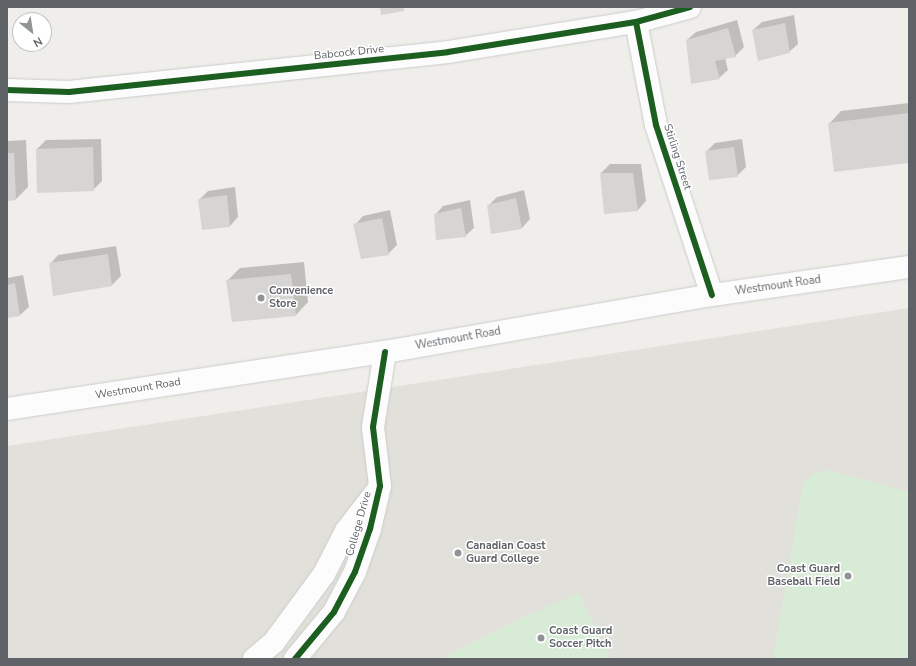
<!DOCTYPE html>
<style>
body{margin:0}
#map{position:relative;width:916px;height:666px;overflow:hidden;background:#efeeea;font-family:"Nunito Sans",sans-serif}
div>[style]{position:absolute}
.education>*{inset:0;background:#e2e0da}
.green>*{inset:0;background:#d8ebd6}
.shadow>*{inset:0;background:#0003}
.building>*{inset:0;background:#d6d5d3}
.roads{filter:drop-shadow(0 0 1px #cbcccc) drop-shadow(0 0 1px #cbcccc)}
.minor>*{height:22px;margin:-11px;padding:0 11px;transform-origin:11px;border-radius:11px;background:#fdfcfc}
.secondary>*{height:22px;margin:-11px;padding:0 11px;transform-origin:11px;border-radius:11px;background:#fdfcfc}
.cycleway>*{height:6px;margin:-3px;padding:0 3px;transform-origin:3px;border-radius:3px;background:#1b5e20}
.dots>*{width:11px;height:11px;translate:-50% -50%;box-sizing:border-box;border:2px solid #fff;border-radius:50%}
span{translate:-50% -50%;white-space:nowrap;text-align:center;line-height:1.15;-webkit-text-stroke:3px #fff;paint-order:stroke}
.street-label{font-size:11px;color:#5f6368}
.poi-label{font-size:11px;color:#5f6368;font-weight:700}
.left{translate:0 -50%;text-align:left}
.right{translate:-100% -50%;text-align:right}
.frame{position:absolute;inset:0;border:8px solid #5f6368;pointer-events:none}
.north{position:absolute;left:12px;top:12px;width:40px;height:40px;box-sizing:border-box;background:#fff;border:1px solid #bfc1c3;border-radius:50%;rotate:150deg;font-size:11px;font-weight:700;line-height:16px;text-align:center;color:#5f6368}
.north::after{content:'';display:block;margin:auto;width:14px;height:18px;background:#919496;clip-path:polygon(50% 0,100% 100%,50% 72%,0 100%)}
</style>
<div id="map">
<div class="education">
<div style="clip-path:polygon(909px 308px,909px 659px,7px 659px,7px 446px)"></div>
</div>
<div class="green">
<div style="clip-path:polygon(828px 470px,909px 492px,909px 659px,773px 659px,803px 484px,813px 474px)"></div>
<div style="clip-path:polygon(578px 593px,612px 659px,440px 659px,524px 617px)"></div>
</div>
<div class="shadow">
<div style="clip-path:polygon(794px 15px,798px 44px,789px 52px,753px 30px,762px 22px)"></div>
<div style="clip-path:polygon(737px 20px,744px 47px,735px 56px,725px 58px,728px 70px,719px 78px,687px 40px,696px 32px)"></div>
<div style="clip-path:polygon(909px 103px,909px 162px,829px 124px,841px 111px)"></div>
<div style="clip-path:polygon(101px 139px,102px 181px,93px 190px,38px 192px,37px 149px,46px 140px)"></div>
<div style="clip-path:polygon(742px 139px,746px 167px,737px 176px,706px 152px,715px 143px)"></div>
<div style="clip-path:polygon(26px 140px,28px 187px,16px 199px,7px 200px,7px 141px)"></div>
<div style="clip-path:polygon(610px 164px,641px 164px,646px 201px,638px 210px,605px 213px,601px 173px)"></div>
<div style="clip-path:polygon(235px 187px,238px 217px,230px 226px,199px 200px,208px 191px)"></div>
<div style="clip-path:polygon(524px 190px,530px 219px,522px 228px,488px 206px,497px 197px)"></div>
<div style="clip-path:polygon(470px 200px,474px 228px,465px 236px,435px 215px,443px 206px)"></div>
<div style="clip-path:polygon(390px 210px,397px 245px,388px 254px,355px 225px,363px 216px)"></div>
<div style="clip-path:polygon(116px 246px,121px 276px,112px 285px,54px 295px,50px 264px,58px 255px)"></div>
<div style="clip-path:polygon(304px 262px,308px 302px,296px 315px,227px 281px,240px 268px)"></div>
<div style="clip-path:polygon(23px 275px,29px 307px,20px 315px,7px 317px,7px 278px)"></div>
</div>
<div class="building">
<div style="clip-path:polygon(380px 7px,404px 7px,404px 11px,381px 15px)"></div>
<div style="clip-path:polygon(785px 23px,790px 53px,758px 61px,752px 30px)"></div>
<div style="clip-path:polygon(728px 28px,736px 57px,715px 61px,720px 79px,691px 84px,686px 40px)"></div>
<div style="clip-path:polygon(909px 113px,909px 163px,834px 172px,828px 123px)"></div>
<div style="clip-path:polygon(93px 147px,94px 191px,37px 193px,36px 149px)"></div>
<div style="clip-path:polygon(734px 147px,738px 177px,709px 180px,705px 151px)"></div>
<div style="clip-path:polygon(7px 153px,14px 153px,16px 200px,7px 201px)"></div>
<div style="clip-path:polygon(600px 173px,633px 173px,638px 211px,604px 214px)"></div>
<div style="clip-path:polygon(227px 195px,230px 227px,202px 230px,198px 199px)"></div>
<div style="clip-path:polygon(516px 198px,522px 229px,491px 234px,487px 205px)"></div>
<div style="clip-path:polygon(461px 208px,466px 237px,436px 240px,434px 214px)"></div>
<div style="clip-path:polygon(382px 218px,389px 255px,361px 259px,353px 224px)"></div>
<div style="clip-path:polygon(108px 254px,112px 286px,53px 296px,49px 263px)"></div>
<div style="clip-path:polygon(291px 274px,296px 316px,232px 322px,226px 280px)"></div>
<div style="clip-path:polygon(15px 283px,20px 316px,7px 318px,7px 285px)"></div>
</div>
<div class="roads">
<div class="minor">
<div style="left:636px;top:22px;width:105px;rotate:79deg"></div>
<div style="left:656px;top:125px;width:179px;rotate:71.8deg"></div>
<div style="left:7px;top:90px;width:62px;rotate:1.8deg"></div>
<div style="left:69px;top:92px;width:381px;rotate:-6deg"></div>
<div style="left:448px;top:52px;width:190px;rotate:-9.1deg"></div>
<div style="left:636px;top:22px;width:56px;rotate:-15.5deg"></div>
<div style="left:254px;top:659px;width:26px;rotate:-40deg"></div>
<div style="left:274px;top:642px;width:84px;rotate:-53.7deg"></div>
<div style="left:324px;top:574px;width:48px;rotate:-62.9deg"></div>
<div style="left:346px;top:531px;width:49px;rotate:-52.4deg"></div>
<div style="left:295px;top:659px;width:61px;rotate:-50.3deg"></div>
<div style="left:334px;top:612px;width:45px;rotate:-62.3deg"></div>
<div style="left:355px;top:572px;width:46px;rotate:-70.8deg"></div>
<div style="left:370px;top:529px;width:44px;rotate:-76.9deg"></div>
<div style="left:380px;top:486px;width:59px;rotate:-96.8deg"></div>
<div style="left:373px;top:427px;width:76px;rotate:-80.9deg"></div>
</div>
<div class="secondary">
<div style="left:7px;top:409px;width:382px;rotate:-8.6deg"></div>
<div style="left:385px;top:352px;width:332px;rotate:-9.9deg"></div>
<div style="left:712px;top:295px;width:199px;rotate:-8.1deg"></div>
</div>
</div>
<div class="cycleway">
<div style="left:636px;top:22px;width:105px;rotate:79deg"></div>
<div style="left:656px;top:125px;width:179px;rotate:71.8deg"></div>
<div style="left:7px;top:90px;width:62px;rotate:1.8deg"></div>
<div style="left:69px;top:92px;width:381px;rotate:-6deg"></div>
<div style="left:448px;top:52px;width:190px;rotate:-9.1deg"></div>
<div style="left:636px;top:22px;width:56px;rotate:-15.5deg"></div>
<div style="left:295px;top:659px;width:61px;rotate:-50.3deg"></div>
<div style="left:334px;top:612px;width:45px;rotate:-62.3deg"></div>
<div style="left:355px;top:572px;width:46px;rotate:-70.8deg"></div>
<div style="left:370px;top:529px;width:44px;rotate:-76.9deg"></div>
<div style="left:380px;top:486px;width:59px;rotate:-96.8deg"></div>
<div style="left:373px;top:427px;width:76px;rotate:-80.9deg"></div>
</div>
<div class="dots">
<div style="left:261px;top:298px;background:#919496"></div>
<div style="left:458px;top:553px;background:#919496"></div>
<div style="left:848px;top:576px;background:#919496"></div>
<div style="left:541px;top:638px;background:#919496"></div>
</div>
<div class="street-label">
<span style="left:349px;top:53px;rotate:-6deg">Babcock Drive</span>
<span style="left:677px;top:157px;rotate:72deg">Stirling Street</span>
<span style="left:778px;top:286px;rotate:-8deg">Westmount Road</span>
<span style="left:458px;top:339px;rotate:-10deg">Westmount Road</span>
<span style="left:138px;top:389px;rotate:-9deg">Westmount Road</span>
<span style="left:359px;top:524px;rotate:-74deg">College Drive</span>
</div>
<div class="poi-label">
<span class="left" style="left:269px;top:298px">Convenience<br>Store</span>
<span class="left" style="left:466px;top:553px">Canadian Coast<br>Guard College</span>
<span class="right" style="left:840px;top:576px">Coast Guard<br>Baseball Field</span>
<span class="left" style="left:549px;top:638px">Coast Guard<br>Soccer Pitch</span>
</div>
<div class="frame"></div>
<div class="north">N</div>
</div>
